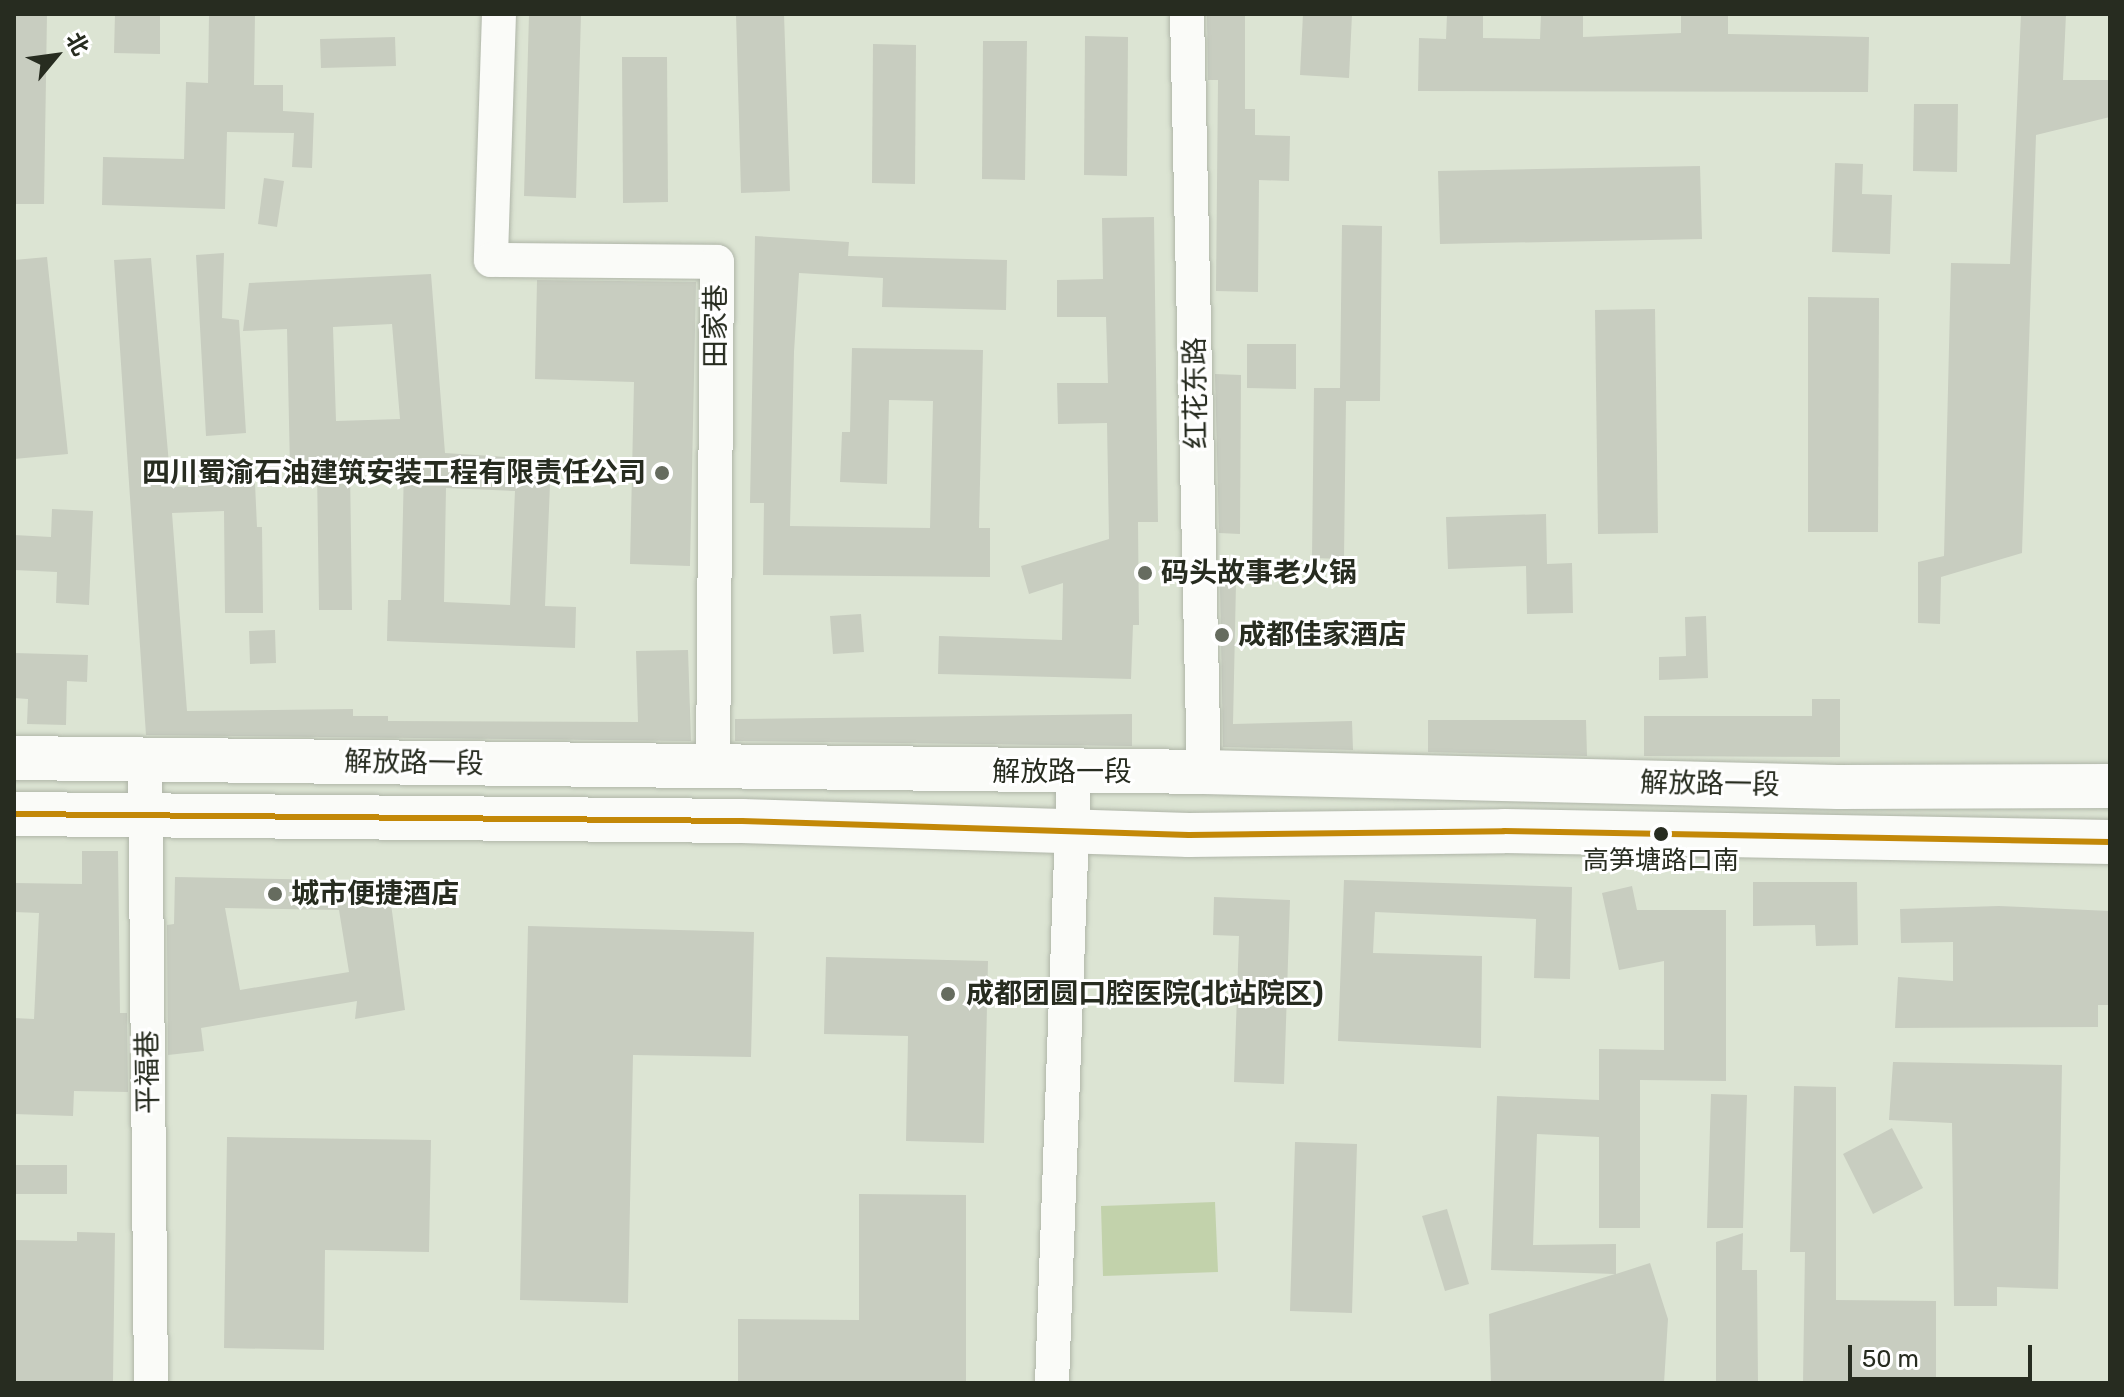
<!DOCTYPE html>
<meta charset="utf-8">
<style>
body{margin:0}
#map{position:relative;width:2124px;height:1397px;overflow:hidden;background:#dce4d3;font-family:Rubik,"Noto Sans SC",sans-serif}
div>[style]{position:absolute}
.green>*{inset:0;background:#c2d2ab}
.building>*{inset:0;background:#c8cdc0}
.roads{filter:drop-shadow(0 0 2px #afb5a8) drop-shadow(0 0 2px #afb5a8)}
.minor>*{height:34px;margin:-17px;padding:0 17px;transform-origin:17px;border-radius:17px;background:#fafbf8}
.major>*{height:44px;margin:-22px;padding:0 22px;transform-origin:22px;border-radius:22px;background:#fafbf8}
.bus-1>*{height:6px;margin:-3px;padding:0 3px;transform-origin:3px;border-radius:3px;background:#c38808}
.dots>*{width:22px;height:22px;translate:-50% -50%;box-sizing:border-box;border:4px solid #fff;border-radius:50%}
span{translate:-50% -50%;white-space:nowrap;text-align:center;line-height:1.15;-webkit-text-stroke:6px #fff;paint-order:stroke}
.bus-label{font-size:26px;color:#272c20}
.street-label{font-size:28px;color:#272c20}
.poi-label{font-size:28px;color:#272c20;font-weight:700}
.right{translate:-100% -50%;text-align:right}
.left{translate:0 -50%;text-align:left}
.frame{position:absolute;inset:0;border:16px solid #272c20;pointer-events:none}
.north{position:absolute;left:16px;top:16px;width:80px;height:80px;-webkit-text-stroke:6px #fff;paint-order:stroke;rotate:61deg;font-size:22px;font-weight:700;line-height:32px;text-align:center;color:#272c20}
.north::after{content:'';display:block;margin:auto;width:28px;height:36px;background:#272c20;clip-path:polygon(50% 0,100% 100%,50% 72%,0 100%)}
.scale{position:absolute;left:1848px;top:1345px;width:184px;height:36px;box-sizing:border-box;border:4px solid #272c20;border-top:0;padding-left:10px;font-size:24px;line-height:28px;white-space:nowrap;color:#272c20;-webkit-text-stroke:6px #fff;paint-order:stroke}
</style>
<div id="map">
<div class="green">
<div style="clip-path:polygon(1215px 1202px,1218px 1272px,1103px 1276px,1101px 1206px)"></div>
</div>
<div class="building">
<div style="clip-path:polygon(14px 14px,47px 14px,44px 204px,14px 204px)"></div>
<div style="clip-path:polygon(115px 14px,160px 14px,160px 54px,114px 53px)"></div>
<div style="clip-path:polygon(209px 14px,255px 14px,254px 85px,283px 85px,283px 111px,314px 113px,312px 168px,292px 167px,294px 133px,227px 132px,225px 209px,102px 205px,103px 157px,184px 159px,186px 82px,208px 83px)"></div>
<div style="clip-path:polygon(529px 14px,581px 14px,576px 198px,524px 196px)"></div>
<div style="clip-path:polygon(736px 14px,784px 14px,790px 191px,741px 193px)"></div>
<div style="clip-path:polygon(1207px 14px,1245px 14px,1245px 109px,1255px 109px,1255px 135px,1290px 136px,1289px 181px,1259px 180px,1258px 292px,1216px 291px,1218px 80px,1208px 80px)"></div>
<div style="clip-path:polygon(1303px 14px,1352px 14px,1349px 78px,1300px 75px)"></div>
<div style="clip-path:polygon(1447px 14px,1483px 14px,1483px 38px,1540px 39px,1541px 14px,1583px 14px,1583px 37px,1681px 33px,1681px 14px,1728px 14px,1728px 34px,1869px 37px,1868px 92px,1418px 91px,1419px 38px,1446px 39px)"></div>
<div style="clip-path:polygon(2021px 14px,2066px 14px,2063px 80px,2110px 80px,2110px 117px,2036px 135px,2022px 553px,1941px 577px,1940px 624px,1918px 623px,1918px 562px,1944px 556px,1951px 263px,2010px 264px)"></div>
<div style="clip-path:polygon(1085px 36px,1128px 37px,1127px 176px,1084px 175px)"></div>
<div style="clip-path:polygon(395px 37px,396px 66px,321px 68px,320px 39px)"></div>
<div style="clip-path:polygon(983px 41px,1027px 41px,1025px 180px,982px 179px)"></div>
<div style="clip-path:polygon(873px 44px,916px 45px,915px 184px,872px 183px)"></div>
<div style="clip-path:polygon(622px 57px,667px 57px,668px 202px,623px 203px)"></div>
<div style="clip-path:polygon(1914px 104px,1958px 104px,1957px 172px,1913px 171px)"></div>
<div style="clip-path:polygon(1835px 163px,1863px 164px,1862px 194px,1892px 195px,1890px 254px,1832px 252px)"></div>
<div style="clip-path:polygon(1700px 166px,1702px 239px,1440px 244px,1438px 171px)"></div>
<div style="clip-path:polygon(264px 178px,284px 181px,277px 227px,258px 224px)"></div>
<div style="clip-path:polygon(1154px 217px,1158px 522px,1138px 522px,1139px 625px,1133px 625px,1131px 679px,938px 674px,939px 636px,1062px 640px,1063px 583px,1029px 594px,1021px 566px,1109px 539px,1107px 423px,1058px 424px,1057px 383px,1108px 383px,1106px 317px,1057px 317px,1057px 280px,1103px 279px,1102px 218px)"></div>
<div style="clip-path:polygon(1342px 225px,1382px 226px,1380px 401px,1346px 401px,1344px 559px,1312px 558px,1314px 388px,1340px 388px)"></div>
<div style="clip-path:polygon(755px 236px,849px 242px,848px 256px,1007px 260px,1006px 310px,882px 307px,883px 278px,799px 273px,794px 352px,790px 526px,930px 528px,933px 401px,889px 400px,887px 484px,840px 482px,842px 432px,850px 432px,852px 348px,983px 350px,979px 528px,990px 528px,990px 577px,763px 575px,764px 503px,750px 503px)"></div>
<div style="clip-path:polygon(224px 253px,222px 318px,239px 320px,246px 433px,206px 436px,196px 255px)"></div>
<div style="clip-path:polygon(47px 257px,68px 454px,14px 459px,14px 260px)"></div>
<div style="clip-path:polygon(151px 258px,171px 487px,255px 483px,257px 527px,262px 527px,263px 613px,225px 613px,224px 511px,172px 513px,187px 711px,353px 709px,353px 716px,388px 716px,388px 721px,638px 722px,636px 651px,688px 650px,691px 741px,146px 735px,114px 260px)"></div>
<div style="clip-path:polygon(evenodd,431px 274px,445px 453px,551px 460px,545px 606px,576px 607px,575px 648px,387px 641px,388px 600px,401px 600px,404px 467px,350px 468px,352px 610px,319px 610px,317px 469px,290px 469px,287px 329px,243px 331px,249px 283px,431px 274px,392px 324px,400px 419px,336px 421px,333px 327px,392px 324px,431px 274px,446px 488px,515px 491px,510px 605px,444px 602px,446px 488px)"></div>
<div style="clip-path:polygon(537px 280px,696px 282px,690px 566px,630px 564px,634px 382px,535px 379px)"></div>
<div style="clip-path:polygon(1808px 297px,1879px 298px,1878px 532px,1808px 532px)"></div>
<div style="clip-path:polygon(1655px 309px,1658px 533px,1598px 534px,1595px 310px)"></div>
<div style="clip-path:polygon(1247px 344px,1296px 344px,1296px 389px,1247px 388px)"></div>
<div style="clip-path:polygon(1215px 374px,1241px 375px,1240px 534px,1219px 533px)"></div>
<div style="clip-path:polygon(52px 509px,93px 511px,89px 605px,56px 603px,57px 572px,14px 570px,14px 535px,51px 537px)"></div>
<div style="clip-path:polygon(1546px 514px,1547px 564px,1572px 563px,1573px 613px,1527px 614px,1526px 566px,1448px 569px,1446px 517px)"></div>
<div style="clip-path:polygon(1220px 582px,1236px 583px,1233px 724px,1352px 721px,1353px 750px,1223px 747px)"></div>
<div style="clip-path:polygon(861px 614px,864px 652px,833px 654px,830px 616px)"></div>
<div style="clip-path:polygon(1706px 616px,1708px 678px,1659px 680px,1659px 657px,1686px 656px,1685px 617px)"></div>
<div style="clip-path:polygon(275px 630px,276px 663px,250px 664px,249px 631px)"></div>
<div style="clip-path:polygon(14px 653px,88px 655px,87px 682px,67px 681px,66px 725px,27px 724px,28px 699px,14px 698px)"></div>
<div style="clip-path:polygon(1812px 699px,1840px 699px,1840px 757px,1644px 756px,1644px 716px,1812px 716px)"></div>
<div style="clip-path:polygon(1132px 714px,1132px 746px,735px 741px,735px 719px)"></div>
<div style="clip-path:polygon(1428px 720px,1586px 720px,1587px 756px,1428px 752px)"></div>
<div style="clip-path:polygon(82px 851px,118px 851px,120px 1013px,127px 1013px,128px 1092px,74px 1091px,73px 1116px,14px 1114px,14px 1018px,34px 1019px,39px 913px,14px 912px,14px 883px,82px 884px)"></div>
<div style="clip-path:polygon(evenodd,175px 877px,388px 881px,405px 1010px,355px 1019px,357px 1001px,201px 1028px,204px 1051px,168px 1055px,167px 925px,174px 924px,175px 877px,225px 908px,339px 910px,349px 972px,240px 990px,225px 908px)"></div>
<div style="clip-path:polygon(1344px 880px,1572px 887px,1570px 979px,1534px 978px,1536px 919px,1375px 912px,1373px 953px,1482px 956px,1481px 1048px,1338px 1041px)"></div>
<div style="clip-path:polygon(1753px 882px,1857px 882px,1858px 945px,1816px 946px,1815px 925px,1753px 926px)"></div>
<div style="clip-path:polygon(1632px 886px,1637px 910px,1726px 910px,1726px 1081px,1640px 1080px,1640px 1228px,1599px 1228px,1599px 1137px,1537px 1134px,1533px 1245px,1616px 1244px,1616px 1274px,1650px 1263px,1668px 1319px,1664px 1383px,1491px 1383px,1489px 1314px,1615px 1274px,1491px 1270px,1497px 1096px,1599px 1100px,1599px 1049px,1664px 1050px,1664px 961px,1619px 970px,1602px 893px)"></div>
<div style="clip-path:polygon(1214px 897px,1290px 900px,1284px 1084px,1234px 1082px,1239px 936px,1213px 935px)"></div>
<div style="clip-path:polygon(1999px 906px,2110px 911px,2110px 1005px,2098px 1005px,2098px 1027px,1895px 1028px,1898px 977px,1953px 981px,1953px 942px,1901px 943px,1900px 909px)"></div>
<div style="clip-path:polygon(528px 926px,754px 932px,751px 1057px,633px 1055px,628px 1303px,520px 1300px)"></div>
<div style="clip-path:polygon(826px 957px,988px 961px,984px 1143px,906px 1141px,908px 1036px,824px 1034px)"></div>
<div style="clip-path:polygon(1893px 1062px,2062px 1065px,2058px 1289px,1997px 1287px,1997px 1306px,1954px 1306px,1952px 1123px,1889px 1120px)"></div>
<div style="clip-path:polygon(1794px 1086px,1836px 1087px,1836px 1300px,1936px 1301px,1936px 1383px,1803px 1383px,1805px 1252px,1790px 1252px)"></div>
<div style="clip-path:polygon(1711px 1094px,1747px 1095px,1743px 1228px,1707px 1228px)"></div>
<div style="clip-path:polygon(1892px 1128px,1923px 1188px,1873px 1214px,1843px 1154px)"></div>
<div style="clip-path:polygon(227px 1137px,431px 1140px,429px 1252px,325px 1250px,324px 1350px,224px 1348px)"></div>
<div style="clip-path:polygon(1295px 1142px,1357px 1144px,1352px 1313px,1290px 1311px)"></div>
<div style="clip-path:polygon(14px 1165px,67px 1165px,67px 1194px,14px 1194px)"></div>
<div style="clip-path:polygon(859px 1194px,966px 1195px,966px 1383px,738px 1383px,738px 1319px,859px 1320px)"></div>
<div style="clip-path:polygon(1447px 1209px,1469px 1284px,1445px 1291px,1422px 1216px)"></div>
<div style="clip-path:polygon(77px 1232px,115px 1233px,113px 1383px,14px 1383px,14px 1240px,77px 1241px)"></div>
<div style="clip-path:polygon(1743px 1233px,1742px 1270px,1757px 1270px,1758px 1383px,1716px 1383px,1716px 1242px)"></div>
</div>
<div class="roads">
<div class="minor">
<div style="left:499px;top:14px;width:246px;rotate:91.9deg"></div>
<div style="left:491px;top:260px;width:226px;rotate:0.5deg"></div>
<div style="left:717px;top:262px;width:505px;rotate:90.45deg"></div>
<div style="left:1187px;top:14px;width:758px;rotate:88.72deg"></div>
<div style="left:145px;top:761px;width:622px;rotate:89.45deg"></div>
<div style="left:1052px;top:1383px;width:610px;rotate:-87.93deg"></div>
</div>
<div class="major">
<div style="left:14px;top:758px;width:1190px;rotate:0.67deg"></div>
<div style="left:1204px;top:772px;width:634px;rotate:1.36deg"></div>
<div style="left:1838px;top:787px;width:272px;rotate:-0.2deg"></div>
<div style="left:14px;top:814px;width:728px;rotate:0.55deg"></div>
<div style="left:742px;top:821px;width:447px;rotate:1.8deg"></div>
<div style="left:1189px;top:835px;width:315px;rotate:-0.7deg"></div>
<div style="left:1504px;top:831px;width:606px;rotate:1.04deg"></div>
</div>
</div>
<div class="bus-1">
<div style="left:14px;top:814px;width:728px;rotate:0.55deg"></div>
<div style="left:742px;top:821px;width:447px;rotate:1.8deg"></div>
<div style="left:1189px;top:835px;width:315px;rotate:-0.7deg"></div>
<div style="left:1504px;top:831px;width:606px;rotate:1.04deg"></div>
</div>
<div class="dots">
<div style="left:662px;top:473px;background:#666c5f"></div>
<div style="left:1145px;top:573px;background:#666c5f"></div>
<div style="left:1222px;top:635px;background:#666c5f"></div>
<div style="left:1661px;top:834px;background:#272c20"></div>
<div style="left:275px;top:894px;background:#666c5f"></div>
<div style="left:948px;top:994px;background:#666c5f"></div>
</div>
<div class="bus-label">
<span style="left:1661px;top:861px">高笋塘路口南</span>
</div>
<div class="street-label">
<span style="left:716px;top:326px;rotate:-90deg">田家巷</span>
<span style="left:1196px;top:393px;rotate:-91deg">红花东路</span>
<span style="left:414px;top:763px;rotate:1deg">解放路一段</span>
<span style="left:1062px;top:772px">解放路一段</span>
<span style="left:1710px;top:784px;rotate:1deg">解放路一段</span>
<span style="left:148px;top:1072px;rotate:-91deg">平福巷</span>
</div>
<div class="poi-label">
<span class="right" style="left:646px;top:473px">四川蜀渝石油建筑安装工程有限责任公司</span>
<span class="left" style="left:1161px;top:573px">码头故事老火锅</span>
<span class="left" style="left:1238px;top:635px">成都佳家酒店</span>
<span class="left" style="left:291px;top:894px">城市便捷酒店</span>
<span class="left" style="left:966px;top:994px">成都团圆口腔医院(北站院区)</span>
</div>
<div class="frame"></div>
<div class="north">北</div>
<div class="scale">50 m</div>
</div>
